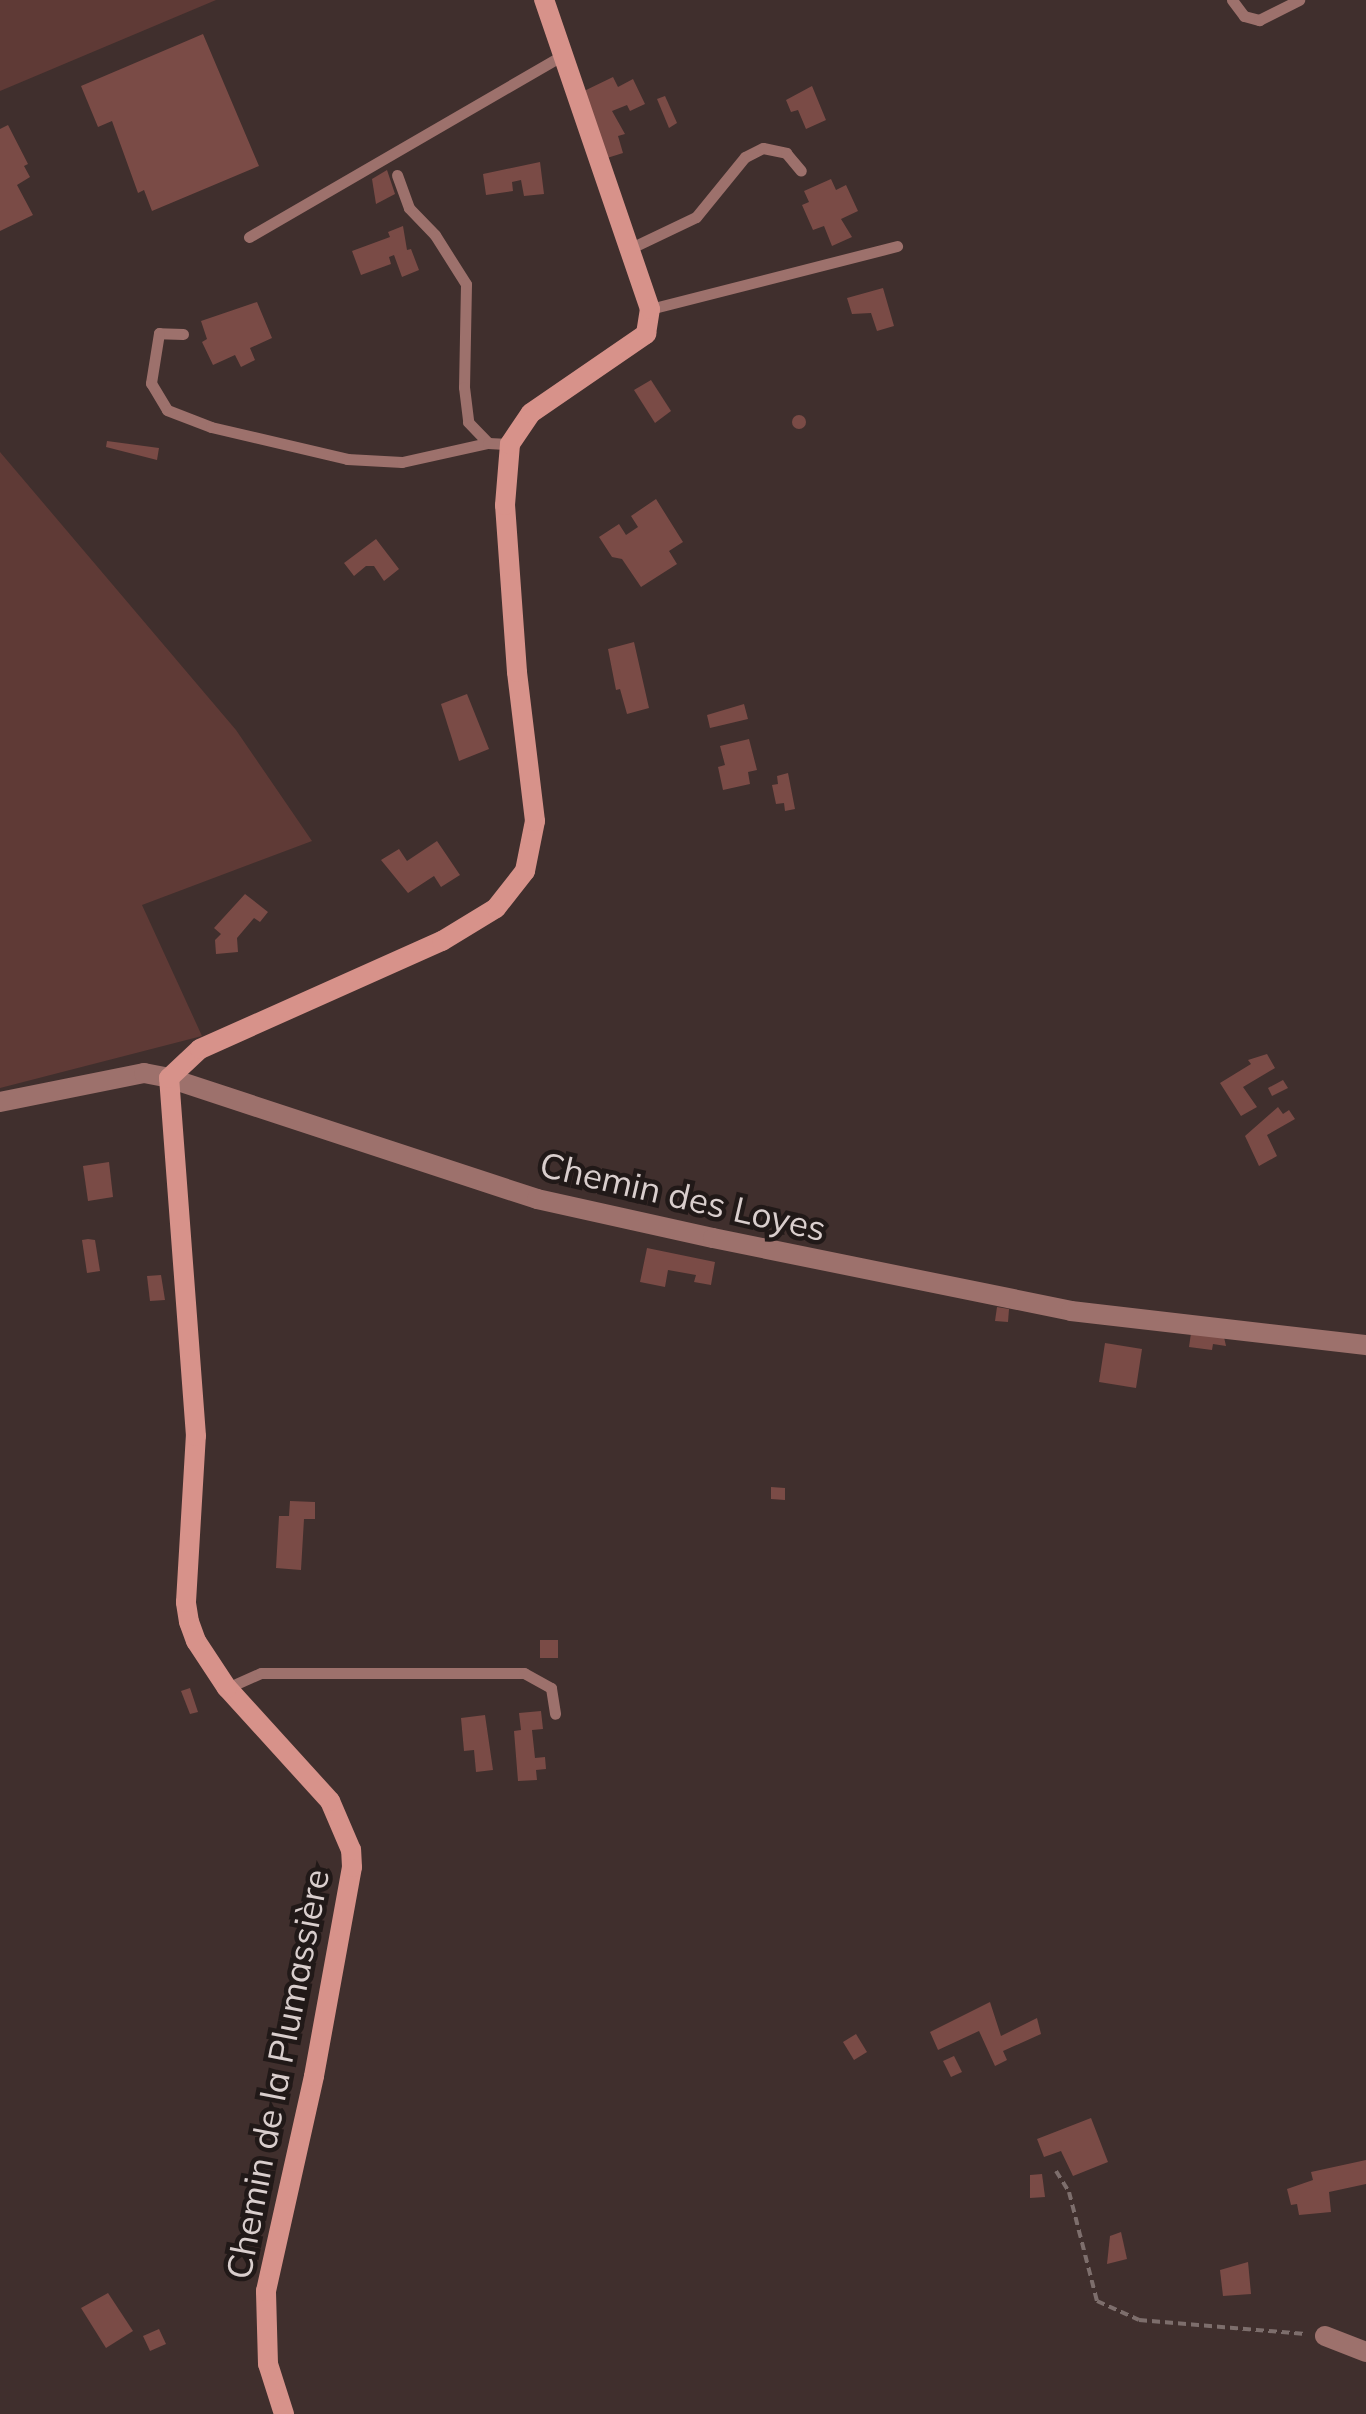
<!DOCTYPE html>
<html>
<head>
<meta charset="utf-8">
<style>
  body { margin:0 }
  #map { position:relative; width:1366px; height:2414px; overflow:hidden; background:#402f2d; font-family:Mulish,sans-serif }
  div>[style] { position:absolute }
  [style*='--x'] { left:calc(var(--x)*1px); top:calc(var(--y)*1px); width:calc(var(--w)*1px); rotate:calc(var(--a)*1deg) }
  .green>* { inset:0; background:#5f3a36 }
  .building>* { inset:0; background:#7a4b46 }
  .round { border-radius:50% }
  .path>* { height:4px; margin-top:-2px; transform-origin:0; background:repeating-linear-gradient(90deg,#7d6e6c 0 8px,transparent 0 13px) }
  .lane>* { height:11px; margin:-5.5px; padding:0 5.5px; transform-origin:5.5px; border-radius:5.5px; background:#9d716c }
  .street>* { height:20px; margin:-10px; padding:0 10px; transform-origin:10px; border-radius:10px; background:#9d716c }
  .secondary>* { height:20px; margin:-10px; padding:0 10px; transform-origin:10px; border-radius:10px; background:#d7928a }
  span { translate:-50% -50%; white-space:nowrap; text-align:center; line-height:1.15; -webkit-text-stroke:9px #211918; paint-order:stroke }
  .street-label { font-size:35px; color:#d9cecd }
</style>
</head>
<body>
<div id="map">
  <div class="green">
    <i style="clip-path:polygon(0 0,216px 0,0 91px)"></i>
    <i style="clip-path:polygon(0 452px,236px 730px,312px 841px,142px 905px,202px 1036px,0 1088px)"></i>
  </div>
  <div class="building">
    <i style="clip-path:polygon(203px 34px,259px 166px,152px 211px,144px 190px,138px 193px,112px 121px,98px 127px,81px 86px)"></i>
    <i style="clip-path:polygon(613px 77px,618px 87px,633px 79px,645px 104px,630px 111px,627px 105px,612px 111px,625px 134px,618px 136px,623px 153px,607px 158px,582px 92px)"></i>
    <i style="clip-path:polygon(812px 86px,826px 120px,806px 129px,798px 110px,791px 112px,786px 100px)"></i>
    <i style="clip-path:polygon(665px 96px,677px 123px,669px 128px,657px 99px)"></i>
    <i style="clip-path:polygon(8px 125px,28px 164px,24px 166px,30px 177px,17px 185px,33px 215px,0 231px,0 129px)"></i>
    <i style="clip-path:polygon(540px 162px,544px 194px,524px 196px,521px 180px,512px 182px,513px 191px,486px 195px,483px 174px)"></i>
    <i style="clip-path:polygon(387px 170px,395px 194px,376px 204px,372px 179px)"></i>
    <i style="clip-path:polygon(831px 179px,836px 190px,846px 185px,858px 211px,841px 219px,852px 237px,832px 246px,824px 226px,813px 230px,802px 205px,809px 202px,804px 191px)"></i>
    <i style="clip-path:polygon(403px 226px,407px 250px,411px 249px,419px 270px,402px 277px,394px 255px,389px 257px,391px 264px,361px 275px,352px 251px,390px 237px,388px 232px)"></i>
    <i style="clip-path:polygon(883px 288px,894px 326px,877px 331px,871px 313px,852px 314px,847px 298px)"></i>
    <i style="clip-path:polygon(257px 302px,272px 338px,250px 348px,255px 360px,241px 367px,235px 355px,213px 365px,202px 342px,207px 339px,201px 321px)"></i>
    <i style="clip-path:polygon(651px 380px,671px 411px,655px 423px,634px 390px)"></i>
    <i class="round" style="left:792px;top:415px;width:14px;height:14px"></i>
    <i style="clip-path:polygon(107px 441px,159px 448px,157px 460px,106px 447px)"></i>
    <i style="clip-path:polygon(656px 499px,683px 542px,669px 551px,677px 564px,641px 587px,622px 559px,612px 557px,599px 537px,619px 524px,626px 535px,638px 527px,631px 516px)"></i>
    <i style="clip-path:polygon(376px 539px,399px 569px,384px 581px,374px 566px,366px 566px,354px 576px,344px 563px)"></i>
    <i style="clip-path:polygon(634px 642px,649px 708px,627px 714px,620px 689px,616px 690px,608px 649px)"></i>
    <i style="clip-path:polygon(467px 694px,489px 749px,459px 761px,441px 704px)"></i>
    <i style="clip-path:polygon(744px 704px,748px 719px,710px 728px,707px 715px)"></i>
    <i style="clip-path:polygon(749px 739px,757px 770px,748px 772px,750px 784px,723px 790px,718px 767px,725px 765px,720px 746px)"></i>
    <i style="clip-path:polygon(788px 773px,795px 809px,785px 811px,784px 803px,776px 804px,772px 785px,778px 784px,777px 776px)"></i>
    <i style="clip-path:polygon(437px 841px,460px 875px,441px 887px,434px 876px,408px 893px,381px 860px,399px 849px,407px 861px)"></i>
    <i style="clip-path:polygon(245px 894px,268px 912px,260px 922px,254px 918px,237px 938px,238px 952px,216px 954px,215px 940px,221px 934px,214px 928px)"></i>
    <i style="clip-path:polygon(1267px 1054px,1275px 1068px,1243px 1087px,1257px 1107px,1241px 1116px,1220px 1083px,1251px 1064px,1248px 1060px)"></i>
    <i style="clip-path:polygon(1283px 1080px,1288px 1088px,1272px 1096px,1268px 1088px)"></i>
    <i style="clip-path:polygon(1278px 1107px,1283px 1114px,1289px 1110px,1295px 1119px,1267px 1135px,1277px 1156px,1259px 1166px,1245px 1136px)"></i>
    <i style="clip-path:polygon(109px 1162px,113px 1197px,88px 1201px,83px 1166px)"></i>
    <i style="clip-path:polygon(88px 1239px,95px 1240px,100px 1271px,87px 1273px,82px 1240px)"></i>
    <i style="clip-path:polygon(647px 1248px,715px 1262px,711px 1285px,694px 1282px,696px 1275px,668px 1270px,665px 1287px,640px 1282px)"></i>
    <i style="clip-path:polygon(161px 1275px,165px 1300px,150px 1301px,147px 1276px)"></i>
    <i style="clip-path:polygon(997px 1307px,1009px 1309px,1008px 1322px,995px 1321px)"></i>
    <i style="clip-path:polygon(1191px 1333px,1224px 1337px,1226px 1346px,1213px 1344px,1212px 1350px,1189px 1347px)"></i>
    <i style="clip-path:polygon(1105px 1343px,1142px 1349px,1136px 1388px,1099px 1382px)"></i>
    <i style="clip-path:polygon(771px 1487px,785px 1488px,785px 1500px,771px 1499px)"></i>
    <i style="clip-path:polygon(290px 1501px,315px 1502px,315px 1519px,304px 1519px,301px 1570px,276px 1568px,279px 1516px,289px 1516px)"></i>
    <i style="clip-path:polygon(540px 1640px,558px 1640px,558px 1658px,540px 1658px)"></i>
    <i style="clip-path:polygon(190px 1688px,198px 1712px,190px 1714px,181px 1691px)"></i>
    <i style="clip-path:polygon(541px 1711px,543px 1729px,532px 1730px,535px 1758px,545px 1757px,546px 1769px,536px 1770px,537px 1780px,518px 1781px,514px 1731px,521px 1730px,519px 1713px)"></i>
    <i style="clip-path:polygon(485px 1715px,493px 1770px,476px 1772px,474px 1750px,464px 1751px,461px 1718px)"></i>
    <i style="clip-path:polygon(990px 2002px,1001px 2036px,1037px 2018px,1041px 2034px,1003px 2051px,1007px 2060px,995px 2066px,979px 2031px,938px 2050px,930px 2032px)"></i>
    <i style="clip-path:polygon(856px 2034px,867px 2052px,854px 2060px,843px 2042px)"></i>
    <i style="clip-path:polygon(954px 2056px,962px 2072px,951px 2077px,943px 2061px)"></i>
    <i style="clip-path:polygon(1091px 2118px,1108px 2162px,1073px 2176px,1061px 2151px,1044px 2157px,1037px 2139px)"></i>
    <i style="clip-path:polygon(1366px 2160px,1366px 2184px,1329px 2192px,1331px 2212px,1299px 2215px,1297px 2204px,1291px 2205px,1287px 2189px,1313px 2180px,1311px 2172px)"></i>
    <i style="clip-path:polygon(1042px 2174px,1045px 2197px,1030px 2198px,1030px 2175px)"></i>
    <i style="clip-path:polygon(1121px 2232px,1127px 2259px,1107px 2264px,1110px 2236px)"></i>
    <i style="clip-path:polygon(1248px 2262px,1251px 2294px,1223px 2296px,1220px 2270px)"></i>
    <i style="clip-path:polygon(108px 2293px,133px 2331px,106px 2348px,81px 2308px)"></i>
    <i style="clip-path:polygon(159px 2329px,166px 2344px,150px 2351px,143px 2336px)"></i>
  </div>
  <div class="path">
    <i style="--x:1056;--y:2171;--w:25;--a:58"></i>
    <i style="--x:1069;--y:2192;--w:113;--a:75.6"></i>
    <i style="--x:1097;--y:2301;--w:46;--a:24.3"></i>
    <i style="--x:1139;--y:2320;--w:167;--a:4.8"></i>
  </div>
  <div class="lane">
    <i style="--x:1232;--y:0;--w:20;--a:53"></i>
    <i style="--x:1244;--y:16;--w:16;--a:15"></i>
    <i style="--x:1259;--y:20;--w:45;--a:-26.6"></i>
    <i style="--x:397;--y:175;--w:35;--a:70"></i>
    <i style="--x:409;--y:208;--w:37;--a:46"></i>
    <i style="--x:435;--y:235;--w:58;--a:57.7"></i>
    <i style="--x:466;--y:284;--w:103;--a:91.1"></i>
    <i style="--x:464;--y:387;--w:35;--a:83"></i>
    <i style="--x:468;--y:422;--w:29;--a:46"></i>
    <i style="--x:249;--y:237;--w:361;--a:-30.1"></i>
    <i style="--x:631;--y:248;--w:72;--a:-25.5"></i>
    <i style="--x:696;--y:217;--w:77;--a:-50.8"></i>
    <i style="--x:745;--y:157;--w:20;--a:-27"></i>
    <i style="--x:763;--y:148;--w:24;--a:12"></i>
    <i style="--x:786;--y:153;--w:23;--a:50"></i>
    <i style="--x:650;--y:309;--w:255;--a:-14.3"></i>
    <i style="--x:183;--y:334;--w:24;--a:-178"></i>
    <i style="--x:159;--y:333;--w:51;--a:99.1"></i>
    <i style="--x:151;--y:383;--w:31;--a:59"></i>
    <i style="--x:167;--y:410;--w:47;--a:21.1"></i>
    <i style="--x:211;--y:427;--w:140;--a:13.2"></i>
    <i style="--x:347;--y:459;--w:55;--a:3.1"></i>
    <i style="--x:402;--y:462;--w:88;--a:-12.5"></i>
    <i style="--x:488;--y:443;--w:22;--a:3"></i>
    <i style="--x:227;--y:1688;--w:37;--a:-24"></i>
    <i style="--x:261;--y:1673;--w:263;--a:0"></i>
    <i style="--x:524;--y:1673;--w:31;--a:29"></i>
    <i style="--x:551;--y:1688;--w:26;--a:81"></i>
  </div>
  <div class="street">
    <i style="--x:0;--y:1102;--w:147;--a:-11.4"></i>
    <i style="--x:144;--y:1073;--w:25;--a:11"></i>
    <i style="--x:169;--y:1078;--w:387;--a:18.2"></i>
    <i style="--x:537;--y:1199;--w:180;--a:12.5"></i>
    <i style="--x:713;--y:1238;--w:365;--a:11.5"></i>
    <i style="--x:1071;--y:1311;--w:297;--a:6.6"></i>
    <i style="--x:1325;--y:2336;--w:44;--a:21.3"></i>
  </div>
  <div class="secondary">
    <i style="--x:284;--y:2414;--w:52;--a:-107.7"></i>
    <i style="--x:268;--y:2364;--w:73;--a:-91.6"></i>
    <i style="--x:266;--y:2291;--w:220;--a:-77.4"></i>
    <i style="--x:314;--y:2076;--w:212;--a:-79.7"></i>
    <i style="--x:352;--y:1867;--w:17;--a:-93"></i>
    <i style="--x:351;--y:1850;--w:53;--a:-113.2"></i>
    <i style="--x:330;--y:1801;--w:153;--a:-132.3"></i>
    <i style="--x:227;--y:1688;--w:56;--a:-123.4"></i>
    <i style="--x:196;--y:1641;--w:20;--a:-110"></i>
    <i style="--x:189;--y:1622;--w:20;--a:-99"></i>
    <i style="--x:186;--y:1602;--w:166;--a:-86.6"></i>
    <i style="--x:196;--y:1436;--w:359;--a:-94.3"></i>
    <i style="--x:169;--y:1078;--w:42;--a:-43.1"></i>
    <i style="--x:200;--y:1049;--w:265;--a:-24.1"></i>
    <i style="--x:442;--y:941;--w:63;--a:-31.4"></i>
    <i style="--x:496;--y:908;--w:47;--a:-51.9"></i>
    <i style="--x:525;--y:871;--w:51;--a:-78.7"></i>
    <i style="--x:535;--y:821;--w:150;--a:-96.9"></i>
    <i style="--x:517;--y:672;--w:167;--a:-94.1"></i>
    <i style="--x:505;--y:505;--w:61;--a:-85.3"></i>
    <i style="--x:510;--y:444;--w:37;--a:-56"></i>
    <i style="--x:531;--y:413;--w:140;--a:-34.5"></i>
    <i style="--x:646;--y:334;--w:25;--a:-81"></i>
    <i style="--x:650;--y:309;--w:327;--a:-108.9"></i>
  </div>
  <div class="street-label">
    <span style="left:683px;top:1196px;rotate:13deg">Chemin des Loyes</span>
    <span style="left:277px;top:2074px;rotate:-79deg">Chemin de la Plumassière</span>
  </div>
</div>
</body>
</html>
